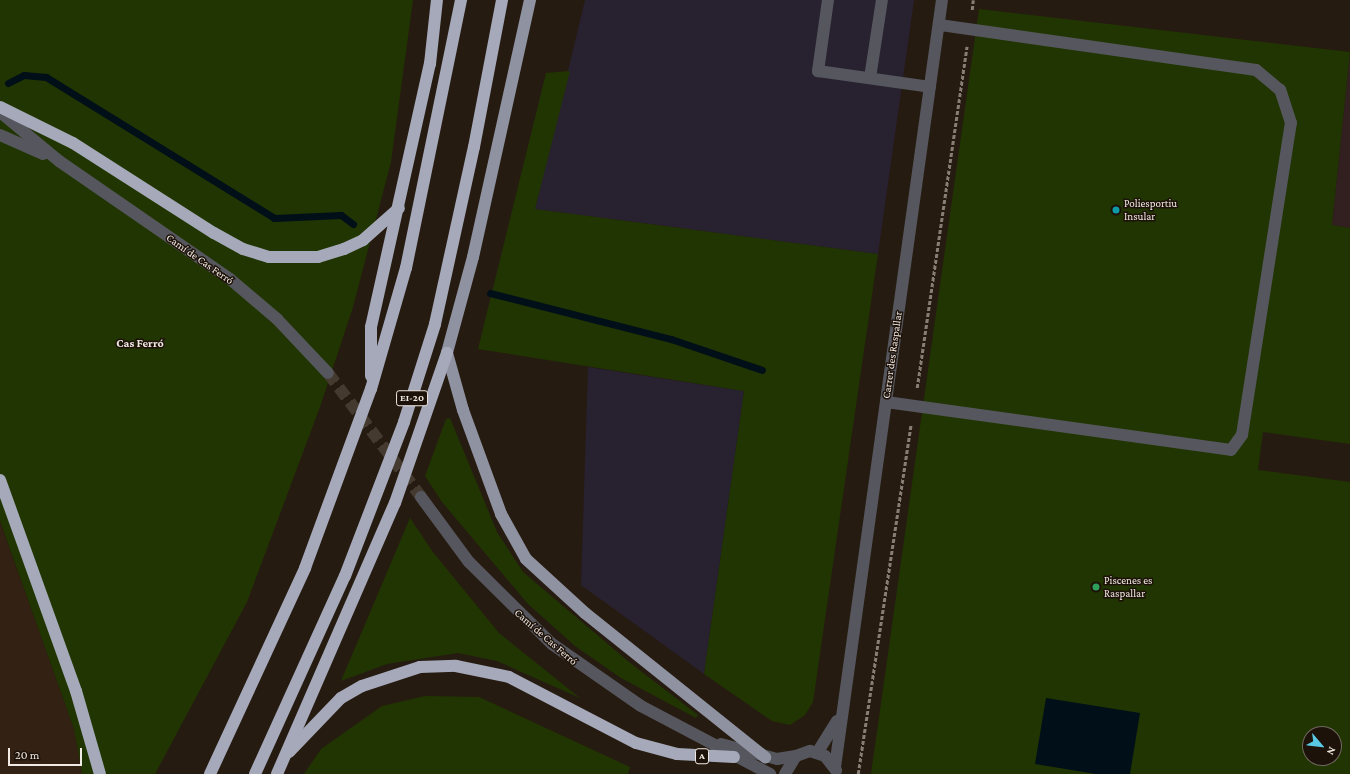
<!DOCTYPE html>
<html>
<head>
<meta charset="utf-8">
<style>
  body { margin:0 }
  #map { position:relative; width:1350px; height:774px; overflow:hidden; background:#261b11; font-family:"Crimson Pro",serif }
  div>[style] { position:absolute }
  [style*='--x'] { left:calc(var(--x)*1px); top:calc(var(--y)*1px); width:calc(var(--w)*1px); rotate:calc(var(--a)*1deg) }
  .commercial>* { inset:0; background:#282130 }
  .built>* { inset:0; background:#332214 }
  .education>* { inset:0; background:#321f1f }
  .green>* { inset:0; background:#213502 }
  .water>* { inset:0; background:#000f18 }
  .stream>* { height:7px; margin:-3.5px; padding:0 3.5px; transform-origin:3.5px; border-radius:3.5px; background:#000f18 }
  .minor-tunnel>* { height:12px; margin-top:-6px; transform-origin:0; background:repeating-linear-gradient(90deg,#443a30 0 12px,transparent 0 18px) }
  .path>* { height:2.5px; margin-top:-1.25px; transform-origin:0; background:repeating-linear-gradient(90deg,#887e76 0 4px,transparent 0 6px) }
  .minor>* { height:12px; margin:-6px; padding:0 6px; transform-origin:6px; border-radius:6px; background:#56575e }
  .major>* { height:12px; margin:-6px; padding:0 6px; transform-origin:6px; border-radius:6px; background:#8f92a0 }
  .highway>* { height:12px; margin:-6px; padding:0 6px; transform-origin:6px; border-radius:6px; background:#a5a9ba }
  .dots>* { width:11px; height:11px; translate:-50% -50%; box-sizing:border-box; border:2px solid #1c1209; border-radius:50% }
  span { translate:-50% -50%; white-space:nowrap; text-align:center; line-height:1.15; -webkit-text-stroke:3px #1c1209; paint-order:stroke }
  .shield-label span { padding:1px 3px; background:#1c1209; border:1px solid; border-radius:3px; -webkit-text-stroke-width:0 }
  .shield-label { font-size:10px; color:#f1e9e3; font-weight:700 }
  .poi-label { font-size:11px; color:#f1e9e3 }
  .left { translate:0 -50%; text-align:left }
  .street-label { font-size:11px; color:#f1e9e3 }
  .neighbourhood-label { font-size:12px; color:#f1e9e3; font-weight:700 }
  .north { position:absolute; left:1302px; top:726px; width:40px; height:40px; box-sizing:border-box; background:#1c1209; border:1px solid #716860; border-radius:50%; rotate:118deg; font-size:11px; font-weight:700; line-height:16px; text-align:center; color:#f1e9e3 }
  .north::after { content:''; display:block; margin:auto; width:14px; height:18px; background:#59c8e4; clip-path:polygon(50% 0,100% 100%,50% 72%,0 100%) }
  .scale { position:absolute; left:8px; top:748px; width:74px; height:18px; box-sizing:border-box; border:2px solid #f1e9e3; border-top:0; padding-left:5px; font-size:12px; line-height:14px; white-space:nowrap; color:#f1e9e3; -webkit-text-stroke:3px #1c1209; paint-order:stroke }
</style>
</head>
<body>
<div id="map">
  <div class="commercial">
    <i style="clip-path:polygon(585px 0,914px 0,878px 254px,535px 209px)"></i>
    <i style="clip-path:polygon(588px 367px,744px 391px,704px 674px,581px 585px)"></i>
  </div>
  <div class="built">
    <i style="clip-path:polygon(0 522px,74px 729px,82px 774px,0 774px)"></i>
  </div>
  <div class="education">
    <i style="clip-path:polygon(1350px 52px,1350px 228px,1332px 225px)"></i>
  </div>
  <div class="green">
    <i style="clip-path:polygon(0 0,413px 0,391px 162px,353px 307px,320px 407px,247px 602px,155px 774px,82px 774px,74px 729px,0 521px)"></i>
    <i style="clip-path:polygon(evenodd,979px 9px,1350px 52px,1332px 225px,1350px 228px,1350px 444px,1263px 432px,1258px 470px,1350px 482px,1350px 774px,871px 774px,979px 9px,1310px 734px,1334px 734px,1334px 758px,1310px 758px,1310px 734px)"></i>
    <i style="clip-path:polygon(570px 71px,535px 209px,878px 254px,813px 702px,805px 715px,790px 725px,772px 721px,704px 674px,744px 391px,478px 349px,546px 73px)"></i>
    <i style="clip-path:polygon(450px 418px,497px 532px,523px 572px,629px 662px,698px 715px,696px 718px,621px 678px,575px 646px,528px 604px,442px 502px,425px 476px,446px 419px)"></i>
    <i style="clip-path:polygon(410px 518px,433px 552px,499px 633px,580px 698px,497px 661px,458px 653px,387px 664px,341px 681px)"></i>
    <i style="clip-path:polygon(425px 696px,479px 697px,630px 767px,628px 774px,304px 774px,321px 749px,382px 706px)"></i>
  </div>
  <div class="water">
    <i style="clip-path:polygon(1046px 698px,1140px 713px,1130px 774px,1096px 774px,1035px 764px)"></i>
  </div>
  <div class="stream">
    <i style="--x:8;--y:83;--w:18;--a:-27"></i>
    <i style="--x:24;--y:75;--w:22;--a:5"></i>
    <i style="--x:46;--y:77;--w:268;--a:31.7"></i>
    <i style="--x:274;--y:218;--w:67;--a:-2.6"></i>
    <i style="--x:341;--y:215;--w:15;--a:37"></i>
    <i style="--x:490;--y:293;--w:187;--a:14.3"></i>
    <i style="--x:671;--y:339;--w:96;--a:18.8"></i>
  </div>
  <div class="minor-tunnel">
    <i style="--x:328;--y:373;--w:155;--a:53.1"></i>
  </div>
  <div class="path">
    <i style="--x:972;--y:10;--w:10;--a:-84"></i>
    <i style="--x:917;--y:388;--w:345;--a:-81.7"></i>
    <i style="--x:858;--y:774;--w:353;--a:-81.4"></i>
  </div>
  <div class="minor">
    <i style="--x:828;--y:0;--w:72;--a:98"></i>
    <i style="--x:818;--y:71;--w:113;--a:8.1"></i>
    <i style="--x:870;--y:78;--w:79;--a:-81.3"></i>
    <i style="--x:0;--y:112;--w:77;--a:39.7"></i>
    <i style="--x:59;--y:161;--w:208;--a:34.6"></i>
    <i style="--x:230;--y:279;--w:62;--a:40.4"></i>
    <i style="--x:277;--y:319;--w:74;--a:46.6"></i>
    <i style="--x:0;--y:135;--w:47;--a:23.8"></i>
    <i style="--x:886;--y:402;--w:348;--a:7.9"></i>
    <i style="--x:1231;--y:450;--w:19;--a:-54"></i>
    <i style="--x:1242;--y:435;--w:316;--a:-81.1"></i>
    <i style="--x:1291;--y:123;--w:35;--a:-108"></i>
    <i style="--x:1280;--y:90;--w:31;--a:-140"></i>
    <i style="--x:1256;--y:70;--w:320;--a:-171.9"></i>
    <i style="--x:421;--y:497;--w:81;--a:53.6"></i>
    <i style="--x:469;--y:562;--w:117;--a:44.7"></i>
    <i style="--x:552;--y:644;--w:108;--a:34.9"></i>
    <i style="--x:641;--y:706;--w:146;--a:27.8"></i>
    <i style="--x:721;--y:744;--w:58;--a:15"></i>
    <i style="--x:777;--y:759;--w:19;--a:-9"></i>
    <i style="--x:817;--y:753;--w:38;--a:-58"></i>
    <i style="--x:835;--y:767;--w:774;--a:-82.06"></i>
    <i style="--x:785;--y:774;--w:21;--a:-59"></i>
    <i style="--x:796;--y:756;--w:15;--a:-20"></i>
    <i style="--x:810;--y:751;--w:16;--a:18"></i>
    <i style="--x:825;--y:756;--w:18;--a:52"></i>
  </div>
  <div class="major">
    <i style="--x:530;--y:0;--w:263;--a:102.5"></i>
    <i style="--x:473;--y:257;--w:99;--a:105.2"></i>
    <i style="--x:447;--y:353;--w:59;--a:74.3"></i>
    <i style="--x:463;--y:410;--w:111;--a:69.9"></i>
    <i style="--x:501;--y:514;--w:51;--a:60.9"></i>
    <i style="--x:526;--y:559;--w:80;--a:42.5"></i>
    <i style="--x:585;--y:613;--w:231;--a:38.7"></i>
  </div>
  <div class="highway">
    <i style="--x:0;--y:107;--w:81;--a:26.3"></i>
    <i style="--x:73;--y:143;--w:167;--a:32.6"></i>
    <i style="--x:214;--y:233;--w:33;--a:29"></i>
    <i style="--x:243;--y:249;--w:27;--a:17"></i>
    <i style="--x:269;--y:257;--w:49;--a:0"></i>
    <i style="--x:318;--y:257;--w:27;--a:-17"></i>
    <i style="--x:344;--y:249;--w:21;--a:-25"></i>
    <i style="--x:363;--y:240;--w:48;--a:-41.6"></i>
    <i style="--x:371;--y:376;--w:49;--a:-90"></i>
    <i style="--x:371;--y:327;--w:270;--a:-77.4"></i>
    <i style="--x:430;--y:64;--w:64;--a:-83.8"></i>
    <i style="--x:0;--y:480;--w:224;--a:70.2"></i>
    <i style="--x:76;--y:691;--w:86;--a:73.9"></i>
    <i style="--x:289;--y:752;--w:75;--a:-46.1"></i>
    <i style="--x:341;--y:698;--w:24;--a:-30"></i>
    <i style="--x:362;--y:686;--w:61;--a:-18.1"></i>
    <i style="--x:420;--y:667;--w:36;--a:-2"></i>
    <i style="--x:456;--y:666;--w:54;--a:11.7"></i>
    <i style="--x:509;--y:677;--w:143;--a:27.5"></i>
    <i style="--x:636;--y:743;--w:42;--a:15"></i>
    <i style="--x:677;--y:754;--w:57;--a:3"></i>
    <i style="--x:210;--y:774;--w:227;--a:-65.2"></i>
    <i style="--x:305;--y:568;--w:191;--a:-69.8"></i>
    <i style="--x:371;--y:389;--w:126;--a:-73.9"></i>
    <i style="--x:406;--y:268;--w:274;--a:-78.4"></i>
    <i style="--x:255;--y:774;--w:217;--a:-65.6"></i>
    <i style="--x:345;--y:576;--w:165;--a:-69"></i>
    <i style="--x:404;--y:422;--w:103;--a:-72.4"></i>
    <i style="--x:435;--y:324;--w:181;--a:-77.6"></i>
    <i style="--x:474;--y:147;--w:150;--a:-79.2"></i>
    <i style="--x:277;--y:774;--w:296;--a:-66.5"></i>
    <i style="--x:395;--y:503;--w:159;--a:-70.9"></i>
  </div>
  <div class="dots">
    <i style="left:1116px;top:210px;background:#0f9aa8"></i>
    <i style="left:1096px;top:587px;background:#2e9e5b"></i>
  </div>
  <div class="shield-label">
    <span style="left:412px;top:398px">EI-20</span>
    <span style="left:702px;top:756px">A</span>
  </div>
  <div class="poi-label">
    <span class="left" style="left:1124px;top:210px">Poliesportiu<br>Insular</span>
    <span class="left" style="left:1104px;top:587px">Piscenes es<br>Raspallar</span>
  </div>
  <div class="street-label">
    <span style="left:200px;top:259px;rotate:35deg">Camí de Cas Ferró</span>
    <span style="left:892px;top:355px;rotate:-82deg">Carrer des Raspallar</span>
    <span style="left:546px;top:637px;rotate:41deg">Camí de Cas Ferró</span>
  </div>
  <div class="neighbourhood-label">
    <span style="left:140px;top:344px">Cas Ferró</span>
  </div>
  <div class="north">N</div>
  <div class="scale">20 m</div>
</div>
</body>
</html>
